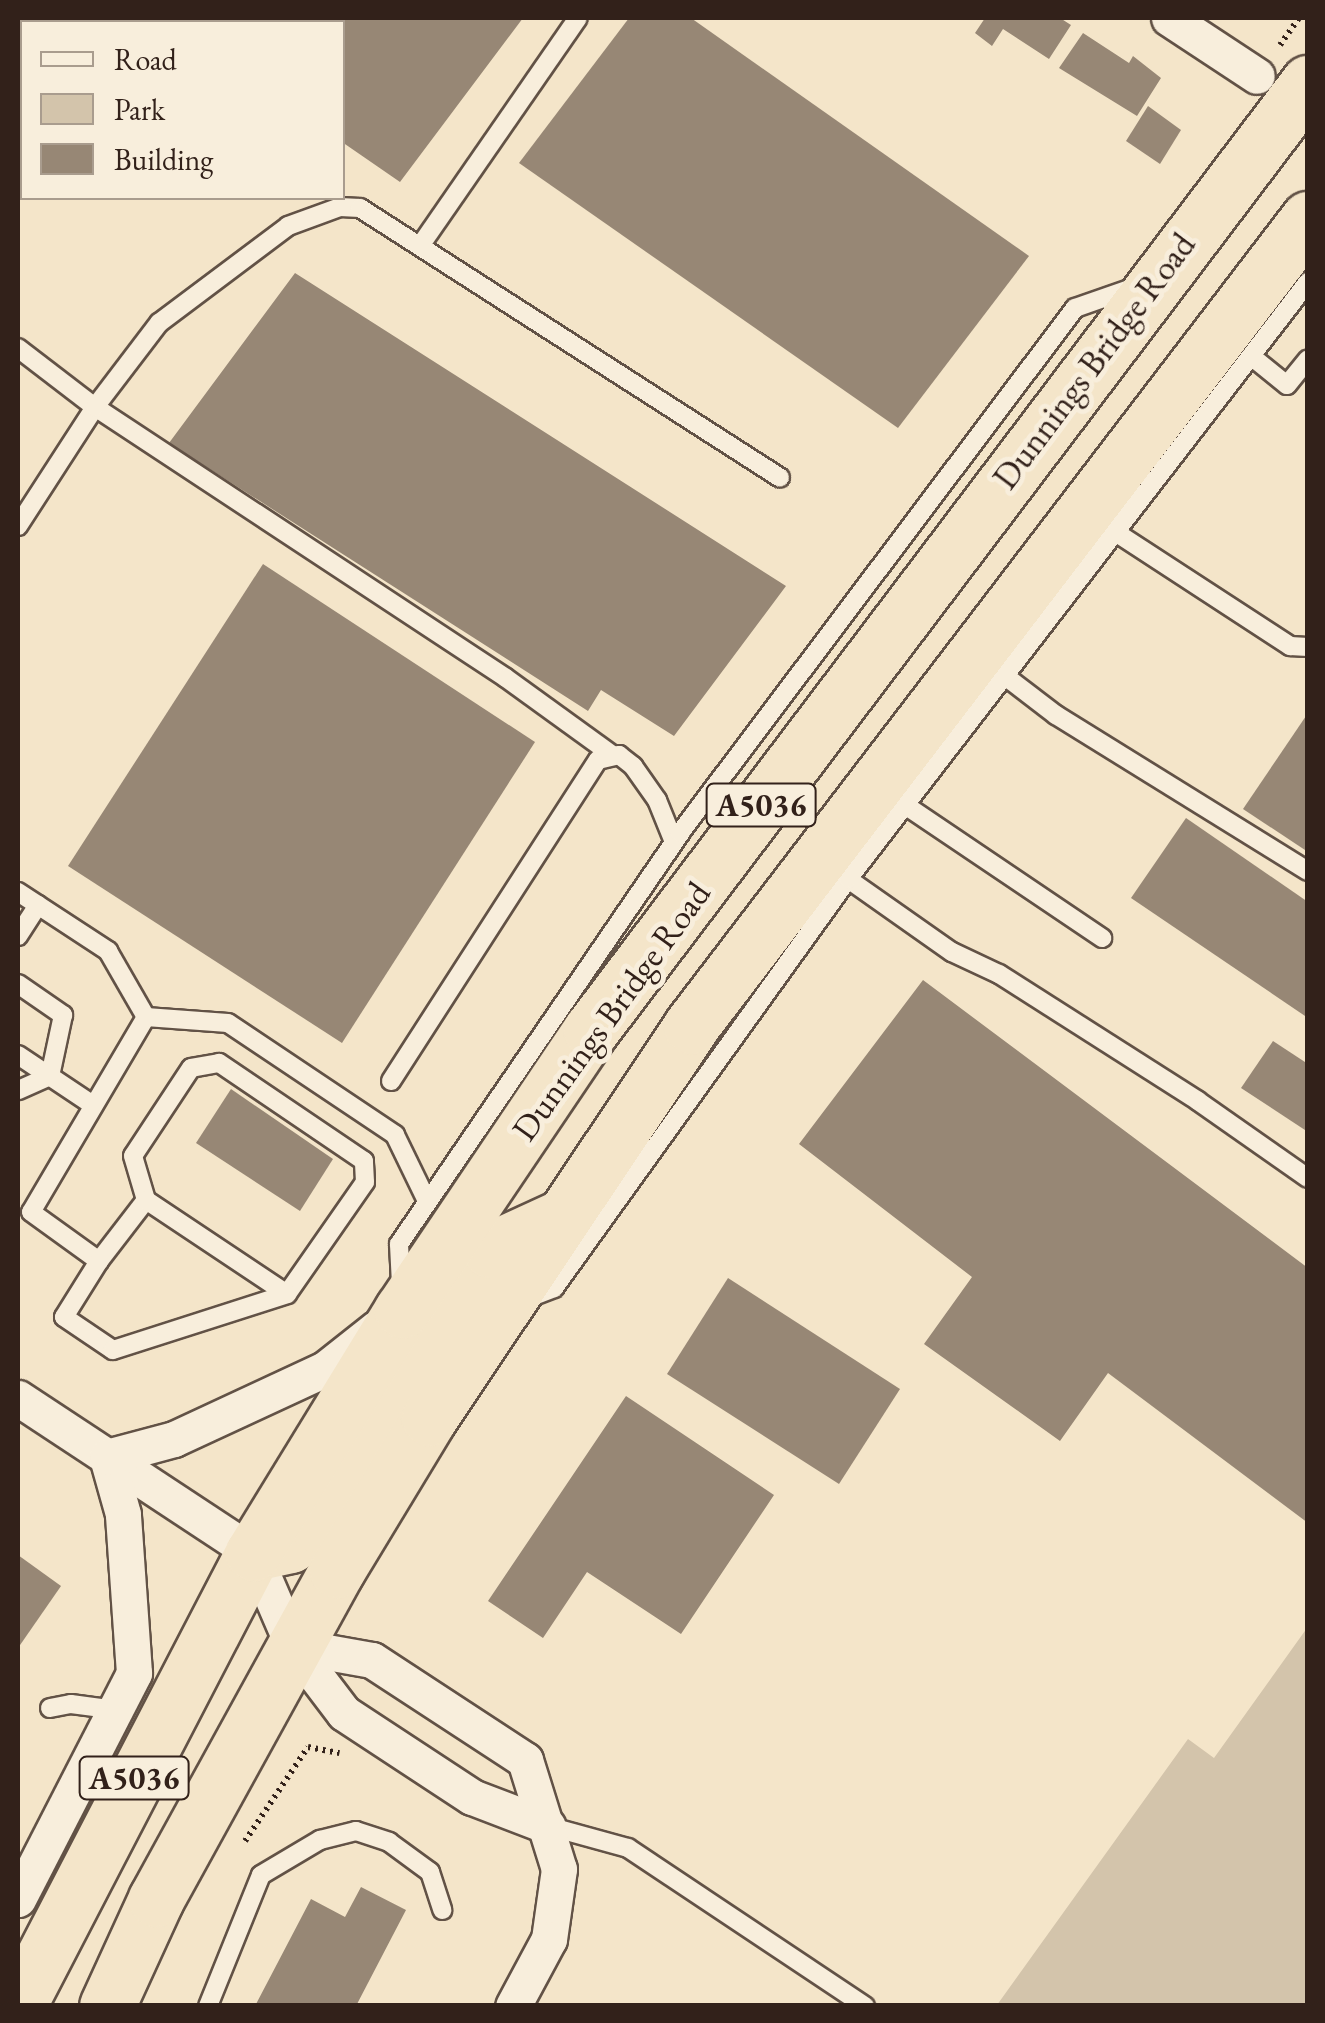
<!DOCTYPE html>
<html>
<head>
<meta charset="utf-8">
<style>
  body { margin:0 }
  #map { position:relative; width:1325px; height:2023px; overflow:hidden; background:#f4e5c9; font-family:"EB Garamond",serif }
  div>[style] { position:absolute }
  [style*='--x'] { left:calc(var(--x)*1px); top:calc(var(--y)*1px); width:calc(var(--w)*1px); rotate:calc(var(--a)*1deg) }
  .green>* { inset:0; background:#d3c4ab }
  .building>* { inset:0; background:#978775 }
  .path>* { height:6px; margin-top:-3px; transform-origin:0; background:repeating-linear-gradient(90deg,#32211a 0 2.5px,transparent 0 7.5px) }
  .roads { filter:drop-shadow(2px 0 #625246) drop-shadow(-2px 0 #625246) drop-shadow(0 2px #625246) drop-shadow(0 -2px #625246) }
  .lane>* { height:18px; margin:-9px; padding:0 9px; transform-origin:9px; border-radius:9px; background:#f8eedc }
  .street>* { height:35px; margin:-17.5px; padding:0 17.5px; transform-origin:17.5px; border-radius:17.5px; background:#f8eedc }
  .highway>* { height:55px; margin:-27.5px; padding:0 27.5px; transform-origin:27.5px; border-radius:27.5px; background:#f4e5c9 }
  span { translate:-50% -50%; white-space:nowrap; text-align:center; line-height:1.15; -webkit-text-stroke:10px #f8eedc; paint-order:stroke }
  .shield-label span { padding:2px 8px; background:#f8eedc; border:2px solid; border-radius:8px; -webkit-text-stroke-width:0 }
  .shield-label { font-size:32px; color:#32211a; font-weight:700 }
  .street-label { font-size:35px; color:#32211a }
  .frame { position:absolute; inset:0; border:20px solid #32211a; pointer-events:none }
  .legend { position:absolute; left:20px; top:20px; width:325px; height:180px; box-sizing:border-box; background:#f8eedc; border:2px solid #a99c8e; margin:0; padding:12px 18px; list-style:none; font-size:30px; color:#32211a }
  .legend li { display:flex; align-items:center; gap:20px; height:50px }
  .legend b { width:50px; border:2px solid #a99c8e }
</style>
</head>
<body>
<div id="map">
  <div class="green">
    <i style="clip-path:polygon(1307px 1628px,1307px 2005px,997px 2005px,1188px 1739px,1214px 1758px)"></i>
  </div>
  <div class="building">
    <i style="clip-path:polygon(164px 18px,523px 18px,400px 182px,342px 142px,342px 22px,171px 22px)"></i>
    <i style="clip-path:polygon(629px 18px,691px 18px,1029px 256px,898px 428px,519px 163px)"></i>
    <i style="clip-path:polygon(985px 18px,1060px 18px,1071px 25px,1049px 59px,1003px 29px,992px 46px,975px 33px)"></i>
    <i style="clip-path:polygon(1083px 33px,1129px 63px,1133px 56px,1161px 78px,1137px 116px,1059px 68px)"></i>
    <i style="clip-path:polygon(1148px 106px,1181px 130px,1160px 164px,1126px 141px)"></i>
    <i style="clip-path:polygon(295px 273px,786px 586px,674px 736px,601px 690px,588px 711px,169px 443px)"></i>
    <i style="clip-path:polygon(263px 564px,535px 742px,342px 1043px,68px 866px)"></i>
    <i style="clip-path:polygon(1308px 713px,1308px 852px,1243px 809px)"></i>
    <i style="clip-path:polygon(1186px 818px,1308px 902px,1308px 1018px,1131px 898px)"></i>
    <i style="clip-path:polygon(923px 980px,1308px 1268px,1308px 1523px,1108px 1373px,1060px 1441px,924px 1344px,972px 1277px,799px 1144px)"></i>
    <i style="clip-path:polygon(1273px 1041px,1308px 1064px,1308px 1132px,1241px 1088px)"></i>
    <i style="clip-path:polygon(231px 1089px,333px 1159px,300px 1211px,196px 1143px)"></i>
    <i style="clip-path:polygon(728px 1278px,900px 1389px,839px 1484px,667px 1374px)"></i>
    <i style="clip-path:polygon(626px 1396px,774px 1495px,681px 1634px,587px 1572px,543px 1638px,488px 1601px)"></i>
    <i style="clip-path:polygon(18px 1555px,61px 1586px,18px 1648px)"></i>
    <i style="clip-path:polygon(361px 1887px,406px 1910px,356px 2006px,255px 2006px,311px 1899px,345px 1917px)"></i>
  </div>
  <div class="path">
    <i style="--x:1280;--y:45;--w:33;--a:-55"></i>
    <i style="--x:245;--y:1841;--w:113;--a:-56.2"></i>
    <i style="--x:308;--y:1747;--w:32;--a:11"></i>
  </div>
  <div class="roads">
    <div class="lane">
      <i style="--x:420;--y:246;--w:277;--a:-55.3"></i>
      <i style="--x:18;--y:348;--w:97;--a:37.5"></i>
      <i style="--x:95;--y:407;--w:492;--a:33.4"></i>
      <i style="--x:506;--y:678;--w:130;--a:35.9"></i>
      <i style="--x:1251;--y:356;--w:46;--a:38.9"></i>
      <i style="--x:1287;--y:385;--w:33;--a:-51"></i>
      <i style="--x:18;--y:526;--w:142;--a:-57.1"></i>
      <i style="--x:95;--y:407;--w:106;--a:-52.7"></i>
      <i style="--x:159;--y:323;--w:161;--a:-36.9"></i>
      <i style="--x:288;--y:226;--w:55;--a:-20.1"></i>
      <i style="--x:340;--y:207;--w:20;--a:3"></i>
      <i style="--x:360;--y:208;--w:499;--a:32.7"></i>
      <i style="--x:1106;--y:526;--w:220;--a:33.1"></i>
      <i style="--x:1290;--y:646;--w:18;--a:3"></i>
      <i style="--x:996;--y:669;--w:76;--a:37.5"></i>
      <i style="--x:1056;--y:715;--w:296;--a:31.8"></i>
      <i style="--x:905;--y:805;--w:238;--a:34"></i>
      <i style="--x:848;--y:879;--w:127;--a:35.1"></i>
      <i style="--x:952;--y:952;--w:52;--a:25.1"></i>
      <i style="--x:999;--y:974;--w:236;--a:32.5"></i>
      <i style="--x:1198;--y:1101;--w:134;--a:35"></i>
      <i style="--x:18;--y:892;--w:108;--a:33.2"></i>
      <i style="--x:108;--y:951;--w:76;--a:60.1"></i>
      <i style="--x:146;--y:1017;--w:226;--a:120.5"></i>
      <i style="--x:31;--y:1212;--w:84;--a:35.8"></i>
      <i style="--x:99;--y:1261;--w:77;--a:-52.4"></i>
      <i style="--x:18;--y:936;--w:37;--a:-57"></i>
      <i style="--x:18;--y:984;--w:55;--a:34.6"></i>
      <i style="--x:63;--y:1015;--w:62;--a:102"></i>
      <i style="--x:50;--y:1076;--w:35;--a:156"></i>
      <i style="--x:146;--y:1017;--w:82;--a:4.2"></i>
      <i style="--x:228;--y:1023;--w:201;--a:33.8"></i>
      <i style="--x:395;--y:1135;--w:73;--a:64.1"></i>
      <i style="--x:18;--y:1055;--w:90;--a:33.7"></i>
      <i style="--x:391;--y:1081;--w:382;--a:-57.2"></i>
      <i style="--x:598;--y:760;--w:22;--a:-13"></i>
      <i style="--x:619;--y:755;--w:18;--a:38"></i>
      <i style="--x:633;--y:766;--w:42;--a:54.8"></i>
      <i style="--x:657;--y:800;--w:45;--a:68"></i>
      <i style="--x:99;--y:1261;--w:66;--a:122"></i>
      <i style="--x:64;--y:1317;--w:59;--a:34"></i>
      <i style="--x:113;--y:1350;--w:183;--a:-17.8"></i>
      <i style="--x:287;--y:1294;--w:136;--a:-55.1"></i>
      <i style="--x:365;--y:1182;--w:21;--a:-93"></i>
      <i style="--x:364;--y:1161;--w:175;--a:-145.9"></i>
      <i style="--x:219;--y:1063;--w:28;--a:170"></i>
      <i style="--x:191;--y:1068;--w:105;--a:123.4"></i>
      <i style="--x:133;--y:1156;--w:46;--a:73.5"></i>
      <i style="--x:146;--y:1200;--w:169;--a:33.7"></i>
      <i style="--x:401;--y:1284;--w:40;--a:-92.9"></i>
      <i style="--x:399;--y:1244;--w:498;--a:-55.6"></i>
      <i style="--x:680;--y:833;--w:657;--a:-53.04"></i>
      <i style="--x:1075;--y:308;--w:64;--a:-19.3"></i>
      <i style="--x:528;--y:1298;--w:28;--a:-21"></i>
      <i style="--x:554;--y:1288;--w:504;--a:-54.29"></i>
      <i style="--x:848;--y:879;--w:754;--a:-52.39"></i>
      <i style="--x:50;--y:1708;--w:21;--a:-11"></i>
      <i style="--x:71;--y:1704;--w:45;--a:7.6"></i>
      <i style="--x:548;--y:1826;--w:83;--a:15.4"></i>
      <i style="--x:628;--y:1848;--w:285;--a:33.7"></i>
      <i style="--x:208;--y:2006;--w:141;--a:-68"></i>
      <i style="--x:261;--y:1875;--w:69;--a:-30.7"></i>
      <i style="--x:320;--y:1840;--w:37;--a:-14"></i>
      <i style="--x:356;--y:1831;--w:35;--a:18"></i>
      <i style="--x:389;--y:1842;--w:51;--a:36.2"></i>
      <i style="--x:430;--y:1872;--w:40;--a:72"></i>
    </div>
    <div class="street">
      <i style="--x:1169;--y:18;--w:105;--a:33.4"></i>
      <i style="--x:18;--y:1398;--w:282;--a:33.4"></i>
      <i style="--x:253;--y:1553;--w:101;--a:66.7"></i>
      <i style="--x:293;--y:1646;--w:84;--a:52.7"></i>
      <i style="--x:344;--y:1713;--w:153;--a:33.3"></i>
      <i style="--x:472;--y:1797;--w:81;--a:20.9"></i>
      <i style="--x:293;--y:1646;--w:80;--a:10"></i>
      <i style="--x:372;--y:1660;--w:183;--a:33.2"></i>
      <i style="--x:525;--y:1760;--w:114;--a:72.7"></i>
      <i style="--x:559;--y:1869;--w:71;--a:98.1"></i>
      <i style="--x:549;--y:1939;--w:76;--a:118.2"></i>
      <i style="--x:18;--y:1899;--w:254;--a:-62.8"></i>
      <i style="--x:134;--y:1673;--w:159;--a:-94"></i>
      <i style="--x:123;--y:1514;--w:59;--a:-105.7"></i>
      <i style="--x:107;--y:1457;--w:69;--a:-15"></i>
      <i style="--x:174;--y:1439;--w:166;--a:-24.9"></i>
      <i style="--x:325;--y:1369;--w:66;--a:-38.3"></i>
    </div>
    <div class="highway">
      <i style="--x:253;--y:1553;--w:38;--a:-12"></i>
      <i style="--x:290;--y:1545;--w:33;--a:-39"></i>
      <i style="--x:316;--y:1524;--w:325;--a:-57.6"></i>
      <i style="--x:490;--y:1250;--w:81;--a:-24.7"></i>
      <i style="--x:18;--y:2006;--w:510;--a:-62.58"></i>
      <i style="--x:253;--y:1553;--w:285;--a:-58.5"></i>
      <i style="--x:402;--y:1310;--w:338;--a:-56"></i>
      <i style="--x:591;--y:1030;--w:1188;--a:-52.87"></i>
      <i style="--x:107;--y:2006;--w:118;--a:-65.4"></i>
      <i style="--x:156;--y:1899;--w:376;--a:-61.2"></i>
      <i style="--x:337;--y:1570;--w:178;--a:-58.8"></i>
      <i style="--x:429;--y:1418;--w:471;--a:-56.2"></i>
      <i style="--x:691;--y:1026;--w:1016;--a:-52.6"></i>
    </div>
  </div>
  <div class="shield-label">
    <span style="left:761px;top:805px">A5036</span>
    <span style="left:134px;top:1778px">A5036</span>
  </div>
  <div class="street-label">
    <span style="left:1094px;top:361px;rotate:-53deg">Dunnings Bridge Road</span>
    <span style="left:611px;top:1011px;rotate:-54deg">Dunnings Bridge Road</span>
  </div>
  <div class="frame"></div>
  <ul class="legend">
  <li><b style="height:12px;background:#f8eedc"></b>Road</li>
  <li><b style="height:28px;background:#d3c4ab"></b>Park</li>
  <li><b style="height:28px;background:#978775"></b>Building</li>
  </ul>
</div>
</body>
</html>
